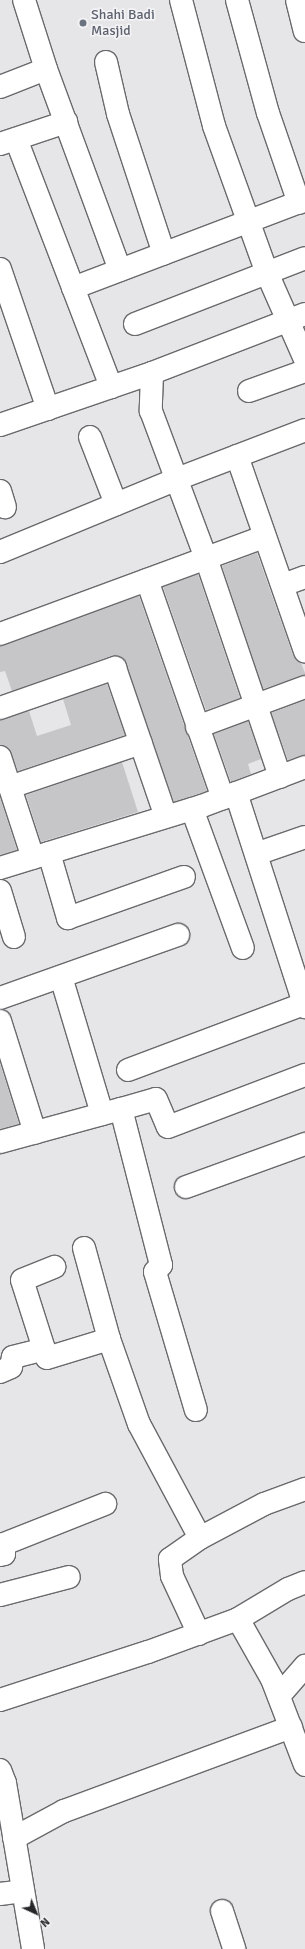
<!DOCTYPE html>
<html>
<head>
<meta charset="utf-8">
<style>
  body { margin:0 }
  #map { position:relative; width:305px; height:1949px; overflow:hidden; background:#e6e5e8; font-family:Signika,sans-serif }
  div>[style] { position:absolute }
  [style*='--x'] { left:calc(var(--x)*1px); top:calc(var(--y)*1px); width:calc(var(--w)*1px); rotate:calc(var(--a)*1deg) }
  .building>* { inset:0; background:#c6c5c8 }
  .roads { filter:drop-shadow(1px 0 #6a696c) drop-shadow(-1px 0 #6a696c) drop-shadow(0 1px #6a696c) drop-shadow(0 -1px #6a696c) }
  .minor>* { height:22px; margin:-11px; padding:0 11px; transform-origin:11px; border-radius:11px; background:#fff }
  .dots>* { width:11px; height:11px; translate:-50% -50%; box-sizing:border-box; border:2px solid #f3f2f5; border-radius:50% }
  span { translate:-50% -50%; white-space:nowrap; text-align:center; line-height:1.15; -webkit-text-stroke:3.5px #f3f2f5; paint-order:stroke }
  .worship-label { font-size:14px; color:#5b616d }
  .left { translate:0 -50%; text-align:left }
  .north { position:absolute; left:16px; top:1893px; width:40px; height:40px; -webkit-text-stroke:3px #f3f2f5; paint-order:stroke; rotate:136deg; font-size:11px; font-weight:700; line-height:16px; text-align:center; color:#272628 }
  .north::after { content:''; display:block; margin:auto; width:14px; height:18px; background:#272628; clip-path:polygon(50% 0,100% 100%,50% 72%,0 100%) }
</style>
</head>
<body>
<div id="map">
  <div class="building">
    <i style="clip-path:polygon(257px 553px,293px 655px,301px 663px,305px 673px,305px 675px,263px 689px,222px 566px)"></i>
    <i style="clip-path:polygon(198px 574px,240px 698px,206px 710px,163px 587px)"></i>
    <i style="clip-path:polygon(139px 596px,207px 791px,174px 802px,123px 658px,111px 656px,12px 691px,5px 671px,0 672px,0 646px)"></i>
    <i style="clip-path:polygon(107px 684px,125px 735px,18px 771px,9px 748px,0 745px,0 720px,29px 711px,37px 736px,71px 725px,63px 699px)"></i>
    <i style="clip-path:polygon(305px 700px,305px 755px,288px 760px,271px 713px)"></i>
    <i style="clip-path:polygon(248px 721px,261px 759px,248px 764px,251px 774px,231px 782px,214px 734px)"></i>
    <i style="clip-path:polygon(122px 762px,138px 812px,41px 842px,26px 795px)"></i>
    <i style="clip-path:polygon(0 797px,17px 850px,0 855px)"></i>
    <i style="clip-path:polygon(0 1063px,19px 1124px,0 1129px)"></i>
  </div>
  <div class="roads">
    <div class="minor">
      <i style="--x:24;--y:0;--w:72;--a:72.3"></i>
      <i style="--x:46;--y:69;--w:214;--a:69.8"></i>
      <i style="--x:181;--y:0;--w:130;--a:75.3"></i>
      <i style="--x:214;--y:126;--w:156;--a:70.2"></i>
      <i style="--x:267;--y:273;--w:94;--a:66.2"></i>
      <i style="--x:237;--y:0;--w:117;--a:74.7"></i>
      <i style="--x:268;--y:113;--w:95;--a:71"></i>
      <i style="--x:297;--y:0;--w:32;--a:76"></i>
      <i style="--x:106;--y:62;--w:53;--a:77"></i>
      <i style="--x:118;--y:114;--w:147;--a:71.8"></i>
      <i style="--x:0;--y:87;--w:49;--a:-21.4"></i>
      <i style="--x:16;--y:139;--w:266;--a:69"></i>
      <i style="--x:0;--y:144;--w:70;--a:-18.4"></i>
      <i style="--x:0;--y:269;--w:148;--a:71.1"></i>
      <i style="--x:73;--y:288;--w:248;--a:-20.8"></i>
      <i style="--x:135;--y:324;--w:182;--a:-21.2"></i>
      <i style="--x:152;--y:373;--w:38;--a:92"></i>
      <i style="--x:151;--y:411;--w:157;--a:69.5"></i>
      <i style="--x:206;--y:558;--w:231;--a:71.3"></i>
      <i style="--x:249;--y:391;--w:59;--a:-19.7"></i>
      <i style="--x:0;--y:425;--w:161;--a:-18.9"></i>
      <i style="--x:152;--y:373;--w:164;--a:-21.1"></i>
      <i style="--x:90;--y:437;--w:72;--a:68.8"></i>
      <i style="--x:237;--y:456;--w:207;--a:70.8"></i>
      <i style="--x:0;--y:491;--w:17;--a:73"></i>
      <i style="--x:0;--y:552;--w:191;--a:-22.4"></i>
      <i style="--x:177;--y:479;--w:137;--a:-20.9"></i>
      <i style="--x:147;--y:580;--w:231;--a:70.8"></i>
      <i style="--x:283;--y:585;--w:23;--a:-20"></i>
      <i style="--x:0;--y:634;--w:281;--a:-20.2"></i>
      <i style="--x:0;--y:708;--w:122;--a:-19.2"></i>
      <i style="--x:115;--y:668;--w:157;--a:71.1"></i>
      <i style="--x:197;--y:727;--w:115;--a:-20.3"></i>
      <i style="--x:0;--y:757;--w:106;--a:71.9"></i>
      <i style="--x:10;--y:787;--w:138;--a:-18.6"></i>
      <i style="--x:236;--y:793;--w:225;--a:72.1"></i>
      <i style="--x:192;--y:809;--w:148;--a:69.9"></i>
      <i style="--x:49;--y:853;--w:68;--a:73.7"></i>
      <i style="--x:68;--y:918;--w:123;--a:-19.5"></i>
      <i style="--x:256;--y:854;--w:52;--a:-19.1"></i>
      <i style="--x:0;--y:868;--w:211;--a:-17.1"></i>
      <i style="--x:202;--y:806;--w:110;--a:-20.7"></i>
      <i style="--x:0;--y:891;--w:48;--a:73.1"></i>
      <i style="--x:61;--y:977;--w:143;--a:73.3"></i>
      <i style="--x:0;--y:998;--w:189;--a:-19.5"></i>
      <i style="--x:0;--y:1021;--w:117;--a:72.6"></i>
      <i style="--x:128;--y:1070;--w:188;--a:-20.6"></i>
      <i style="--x:121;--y:1109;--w:36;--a:-16"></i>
      <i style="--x:156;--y:1099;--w:30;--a:67"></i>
      <i style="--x:168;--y:1127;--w:147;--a:-20.8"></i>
      <i style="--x:0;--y:1142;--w:125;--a:-15.3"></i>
      <i style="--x:121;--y:1109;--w:161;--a:75.6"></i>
      <i style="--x:161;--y:1265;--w:9;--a:131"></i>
      <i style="--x:155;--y:1272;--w:144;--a:73.5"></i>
      <i style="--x:186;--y:1187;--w:127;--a:-19.9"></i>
      <i style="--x:84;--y:1248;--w:94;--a:74.6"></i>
      <i style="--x:109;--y:1339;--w:90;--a:70.6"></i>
      <i style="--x:139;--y:1424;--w:129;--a:61.8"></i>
      <i style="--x:44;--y:1349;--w:9;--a:72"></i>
      <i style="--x:47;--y:1358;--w:65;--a:-17"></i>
      <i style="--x:0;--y:1372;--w:12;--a:-24"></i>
      <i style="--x:11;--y:1367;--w:10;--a:-79"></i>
      <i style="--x:13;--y:1357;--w:32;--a:-14"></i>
      <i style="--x:44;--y:1349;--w:72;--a:-107.7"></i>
      <i style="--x:22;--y:1280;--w:35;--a:-22"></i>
      <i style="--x:0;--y:1555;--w:4;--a:-14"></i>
      <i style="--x:4;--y:1554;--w:10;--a:-90"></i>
      <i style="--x:4;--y:1544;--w:109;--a:-21.6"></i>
      <i style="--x:0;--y:1595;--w:71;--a:-14.6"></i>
      <i style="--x:238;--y:1619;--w:69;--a:60.5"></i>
      <i style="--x:272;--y:1679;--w:92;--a:69"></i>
      <i style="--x:199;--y:1634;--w:64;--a:-115"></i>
      <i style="--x:172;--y:1576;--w:17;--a:-97"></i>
      <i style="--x:170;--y:1559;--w:37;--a:-35"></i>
      <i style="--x:200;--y:1538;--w:72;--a:-28"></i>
      <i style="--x:264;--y:1504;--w:44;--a:-20.1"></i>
      <i style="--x:279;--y:1696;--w:40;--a:-49"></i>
      <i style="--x:0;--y:1700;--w:156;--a:-18"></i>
      <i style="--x:148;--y:1652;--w:96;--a:-20.1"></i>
      <i style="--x:238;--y:1619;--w:58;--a:-31"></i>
      <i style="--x:288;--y:1589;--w:18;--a:-22"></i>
      <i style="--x:0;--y:1770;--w:14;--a:69"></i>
      <i style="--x:5;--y:1783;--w:168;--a:80.4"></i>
      <i style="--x:14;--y:1838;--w:57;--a:-28.4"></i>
      <i style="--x:64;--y:1811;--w:242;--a:-20.3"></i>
      <i style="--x:0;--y:1894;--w:23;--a:-7"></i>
      <i style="--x:222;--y:1911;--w:40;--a:72"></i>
    </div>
  </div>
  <div class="dots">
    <i style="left:83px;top:23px;background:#6b7280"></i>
  </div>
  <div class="worship-label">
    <span class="left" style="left:91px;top:23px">Shahi Badi<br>Masjid</span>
  </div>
  <div class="north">N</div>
</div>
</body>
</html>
